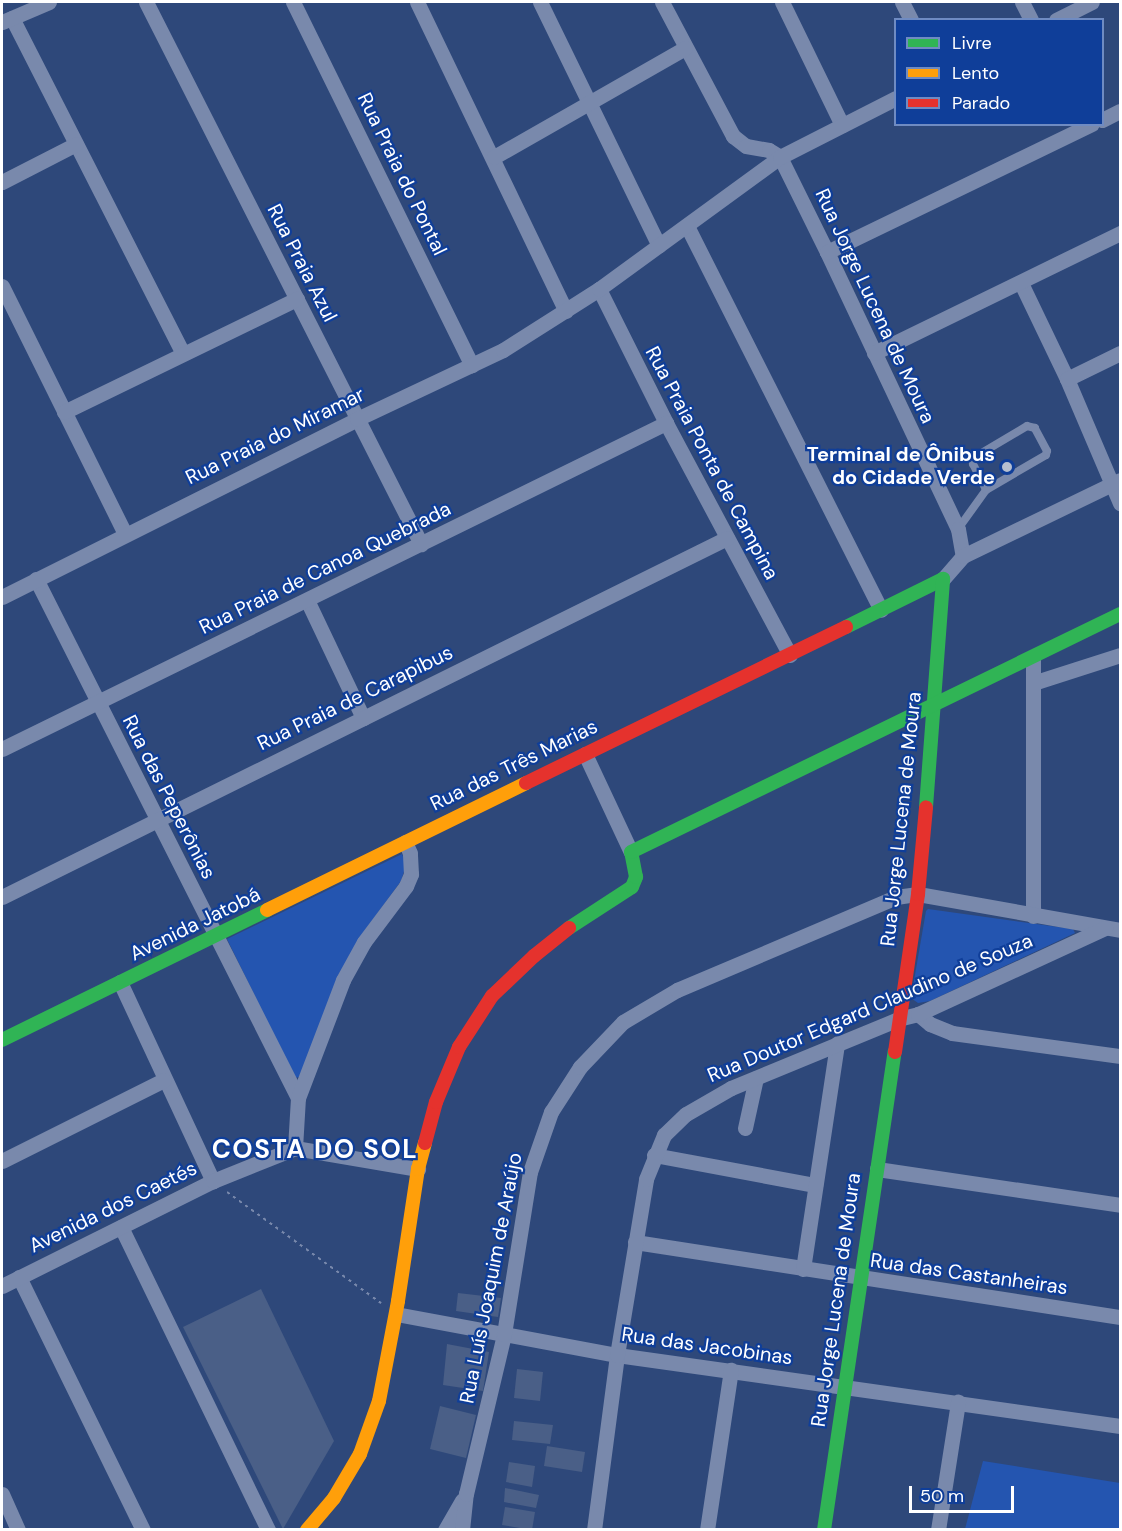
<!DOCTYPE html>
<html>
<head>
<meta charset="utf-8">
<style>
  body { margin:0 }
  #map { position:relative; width:1122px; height:1531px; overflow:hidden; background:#2e487a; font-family:"DM Sans",sans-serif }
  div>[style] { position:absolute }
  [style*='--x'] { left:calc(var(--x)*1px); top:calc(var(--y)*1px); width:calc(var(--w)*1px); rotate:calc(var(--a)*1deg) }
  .green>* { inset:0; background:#2455b0 }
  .building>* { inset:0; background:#4a5f87 }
  .path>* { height:2px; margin-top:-1px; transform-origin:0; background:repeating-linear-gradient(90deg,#7989ac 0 3px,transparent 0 7.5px) }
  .lane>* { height:8px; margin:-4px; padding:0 4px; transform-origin:4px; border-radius:4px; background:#7989ac }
  .street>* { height:15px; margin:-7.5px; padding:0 7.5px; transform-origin:7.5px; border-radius:7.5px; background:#7989ac }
  .fast>* { height:14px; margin:-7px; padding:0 7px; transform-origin:7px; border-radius:7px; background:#30b455 }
  .slow>* { height:14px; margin:-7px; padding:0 7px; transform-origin:7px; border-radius:7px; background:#ff9f0a }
  .jam>* { height:14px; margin:-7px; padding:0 7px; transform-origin:7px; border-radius:7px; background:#e5322d }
  .dots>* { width:16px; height:16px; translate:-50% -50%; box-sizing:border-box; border:3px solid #0f3e99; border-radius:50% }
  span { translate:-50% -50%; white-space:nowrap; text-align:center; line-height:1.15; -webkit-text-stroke:4.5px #0f3e99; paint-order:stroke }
  .street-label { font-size:20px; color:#fff }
  .poi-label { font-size:20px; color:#fff; font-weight:700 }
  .right { translate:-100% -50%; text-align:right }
  .district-label { font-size:26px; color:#fff; font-weight:700; letter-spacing:1.5px }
  .frame { position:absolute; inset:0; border:3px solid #fff; pointer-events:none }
  .legend { position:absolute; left:894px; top:18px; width:210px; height:108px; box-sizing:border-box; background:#0f3e99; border:2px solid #6f8bc2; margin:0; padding:8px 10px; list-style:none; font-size:18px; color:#fff }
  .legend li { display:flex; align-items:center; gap:12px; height:30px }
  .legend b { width:30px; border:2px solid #6f8bc2 }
  .scale { position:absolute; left:909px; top:1486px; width:105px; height:27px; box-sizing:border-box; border:3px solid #fff; border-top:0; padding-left:8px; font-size:18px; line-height:21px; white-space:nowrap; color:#fff; -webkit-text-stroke:4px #0f3e99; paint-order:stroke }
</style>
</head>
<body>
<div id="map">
  <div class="green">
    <i style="clip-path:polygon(402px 854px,406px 865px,401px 881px,360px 937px,299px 1077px,295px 1078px,227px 939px)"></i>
    <i style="clip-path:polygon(928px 909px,1073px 929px,1075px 933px,930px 1001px,918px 1003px,911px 998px,926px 911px)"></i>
    <i style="clip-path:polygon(983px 1461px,1120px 1483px,1120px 1529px,965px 1529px)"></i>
  </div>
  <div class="building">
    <i style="clip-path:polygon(261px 1289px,334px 1441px,283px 1529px,183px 1327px)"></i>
    <i style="clip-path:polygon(458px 1293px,501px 1298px,498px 1317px,456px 1311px)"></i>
    <i style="clip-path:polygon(447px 1344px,489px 1352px,483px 1391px,443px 1385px)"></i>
    <i style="clip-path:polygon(517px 1369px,543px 1372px,540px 1401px,514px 1398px)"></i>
    <i style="clip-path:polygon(440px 1406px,476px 1415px,466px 1458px,430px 1449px)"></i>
    <i style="clip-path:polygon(514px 1421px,553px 1425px,550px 1444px,512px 1440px)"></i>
    <i style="clip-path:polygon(547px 1446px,585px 1452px,582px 1472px,544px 1466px)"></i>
    <i style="clip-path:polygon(509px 1462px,535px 1466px,532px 1487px,506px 1482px)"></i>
    <i style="clip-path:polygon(505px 1488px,539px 1495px,536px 1508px,504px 1502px)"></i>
    <i style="clip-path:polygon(505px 1507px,535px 1512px,532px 1530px,502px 1525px)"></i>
  </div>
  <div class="path">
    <i style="--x:227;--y:1192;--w:190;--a:35.8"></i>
  </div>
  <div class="lane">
    <i style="--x:958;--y:529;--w:48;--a:-54.3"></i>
    <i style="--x:986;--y:490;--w:69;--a:-30.3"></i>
    <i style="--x:1046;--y:455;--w:4;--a:-76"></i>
    <i style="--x:1047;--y:451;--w:26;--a:-118"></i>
    <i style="--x:1035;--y:428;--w:8;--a:-166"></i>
    <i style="--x:1027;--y:426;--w:63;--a:149.3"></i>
    <i style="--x:973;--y:458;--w:6;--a:90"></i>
    <i style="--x:973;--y:464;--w:29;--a:63"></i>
  </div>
  <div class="street">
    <i style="--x:146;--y:2;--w:608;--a:63.1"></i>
    <i style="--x:293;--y:2;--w:405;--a:63.8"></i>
    <i style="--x:417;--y:2;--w:343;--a:64.3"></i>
    <i style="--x:540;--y:2;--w:271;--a:64"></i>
    <i style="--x:662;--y:2;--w:152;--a:62.1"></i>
    <i style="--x:733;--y:136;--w:16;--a:38"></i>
    <i style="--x:746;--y:146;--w:23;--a:10"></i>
    <i style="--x:769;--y:150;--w:13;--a:32"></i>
    <i style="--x:780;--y:157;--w:106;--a:63.7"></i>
    <i style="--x:827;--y:252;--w:306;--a:64.7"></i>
    <i style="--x:958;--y:529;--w:27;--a:80"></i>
    <i style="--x:963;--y:556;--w:30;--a:131"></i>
    <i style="--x:782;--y:2;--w:137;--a:64"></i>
    <i style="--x:902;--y:2;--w:20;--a:63"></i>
    <i style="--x:1022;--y:2;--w:20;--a:63"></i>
    <i style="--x:12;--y:18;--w:376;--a:63"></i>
    <i style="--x:1056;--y:20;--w:40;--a:-26.6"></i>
    <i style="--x:2;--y:22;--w:51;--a:-23.1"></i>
    <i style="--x:1102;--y:120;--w:20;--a:-27"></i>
    <i style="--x:494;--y:157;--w:220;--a:-29.7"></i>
    <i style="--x:2;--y:182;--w:83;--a:-27.2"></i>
    <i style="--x:687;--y:226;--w:430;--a:63.2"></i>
    <i style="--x:827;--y:252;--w:294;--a:-25.8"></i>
    <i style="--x:1021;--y:283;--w:106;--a:64.4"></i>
    <i style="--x:1067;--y:379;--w:135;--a:66.9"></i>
    <i style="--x:2;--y:286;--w:277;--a:63.6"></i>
    <i style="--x:599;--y:289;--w:150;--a:63.4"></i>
    <i style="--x:666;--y:423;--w:263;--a:61.9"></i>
    <i style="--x:874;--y:353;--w:274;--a:-26"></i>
    <i style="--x:1067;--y:379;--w:59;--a:-26.1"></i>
    <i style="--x:64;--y:412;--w:259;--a:-25.9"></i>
    <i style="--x:963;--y:556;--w:174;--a:-25.8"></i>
    <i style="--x:36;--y:579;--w:581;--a:63.21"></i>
    <i style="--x:2;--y:597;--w:397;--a:-26.6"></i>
    <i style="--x:357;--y:419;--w:161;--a:-25.3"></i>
    <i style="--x:503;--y:350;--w:114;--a:-32.4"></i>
    <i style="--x:599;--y:289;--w:224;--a:-36.1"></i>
    <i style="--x:780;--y:157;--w:130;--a:-27"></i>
    <i style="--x:307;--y:600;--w:131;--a:64.6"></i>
    <i style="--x:1033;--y:683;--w:91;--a:-17.8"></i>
    <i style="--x:2;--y:749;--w:740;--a:-26.15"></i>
    <i style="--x:585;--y:754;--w:108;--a:64.9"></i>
    <i style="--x:2;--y:897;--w:809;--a:-26.34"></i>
    <i style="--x:1033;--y:916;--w:258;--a:-90"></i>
    <i style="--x:120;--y:982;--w:220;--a:65"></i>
    <i style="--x:918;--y:1014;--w:16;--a:40"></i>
    <i style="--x:930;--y:1024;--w:24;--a:22"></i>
    <i style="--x:952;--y:1033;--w:170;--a:7.8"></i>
    <i style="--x:745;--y:1128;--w:51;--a:-77.6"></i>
    <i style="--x:295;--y:1148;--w:50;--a:-86.6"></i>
    <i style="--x:298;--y:1098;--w:126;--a:-69.1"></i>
    <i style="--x:343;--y:980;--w:43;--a:-61.1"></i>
    <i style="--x:364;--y:942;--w:70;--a:-53.1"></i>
    <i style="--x:406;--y:886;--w:13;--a:-67"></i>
    <i style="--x:411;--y:874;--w:21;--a:-93"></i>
    <i style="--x:410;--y:853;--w:12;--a:-114"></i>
    <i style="--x:654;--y:1155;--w:164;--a:10.6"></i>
    <i style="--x:2;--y:1161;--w:181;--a:-26.6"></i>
    <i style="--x:877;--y:1169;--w:246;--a:8.4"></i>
    <i style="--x:121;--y:1227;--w:337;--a:64.1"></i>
    <i style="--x:635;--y:1242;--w:491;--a:8.8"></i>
    <i style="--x:803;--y:1269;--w:228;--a:-81.4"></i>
    <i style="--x:19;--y:1277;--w:282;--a:63.9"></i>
    <i style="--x:2;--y:1286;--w:236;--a:-26.5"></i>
    <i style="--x:213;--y:1181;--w:88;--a:-21.9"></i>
    <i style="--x:295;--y:1148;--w:125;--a:9.7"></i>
    <i style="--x:396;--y:1314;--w:225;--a:10.5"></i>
    <i style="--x:617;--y:1355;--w:508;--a:8.03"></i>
    <i style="--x:2;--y:1494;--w:39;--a:66"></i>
    <i style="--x:445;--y:1530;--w:34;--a:-60"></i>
    <i style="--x:462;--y:1530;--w:36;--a:-84"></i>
    <i style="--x:466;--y:1494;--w:164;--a:-76.6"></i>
    <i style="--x:504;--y:1334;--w:164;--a:-80.9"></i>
    <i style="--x:530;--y:1172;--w:64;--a:-70.7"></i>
    <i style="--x:551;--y:1112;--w:54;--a:-57.2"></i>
    <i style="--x:580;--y:1067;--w:62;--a:-46.3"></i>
    <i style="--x:623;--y:1022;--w:63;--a:-30.7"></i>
    <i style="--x:677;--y:990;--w:238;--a:-23"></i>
    <i style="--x:896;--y:897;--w:22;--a:-8"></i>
    <i style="--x:918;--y:894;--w:205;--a:10.1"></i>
    <i style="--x:594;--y:1530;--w:177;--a:-82.5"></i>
    <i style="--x:617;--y:1355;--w:178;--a:-80.6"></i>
    <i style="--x:646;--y:1179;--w:48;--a:-67.8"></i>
    <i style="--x:664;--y:1135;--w:30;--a:-44"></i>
    <i style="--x:686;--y:1114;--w:52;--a:-30"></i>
    <i style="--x:731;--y:1088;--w:181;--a:-22.4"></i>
    <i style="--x:898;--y:1019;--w:21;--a:-14"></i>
    <i style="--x:918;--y:1014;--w:206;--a:-24.7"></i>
    <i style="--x:707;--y:1530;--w:162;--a:-81.5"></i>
    <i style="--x:938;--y:1530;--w:130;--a:-81.1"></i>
  </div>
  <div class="fast">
    <i style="--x:846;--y:627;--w:108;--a:-26.3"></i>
    <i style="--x:926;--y:807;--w:229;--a:-85.7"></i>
    <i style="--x:569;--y:928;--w:75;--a:-33.1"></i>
    <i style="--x:632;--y:887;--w:11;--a:-68"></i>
    <i style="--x:636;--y:877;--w:25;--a:-101"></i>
    <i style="--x:631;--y:852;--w:544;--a:-25.95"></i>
    <i style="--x:2;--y:1040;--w:295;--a:-26.1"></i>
    <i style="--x:824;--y:1530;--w:483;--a:-81.6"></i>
  </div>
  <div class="slow">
    <i style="--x:267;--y:910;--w:288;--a:-26.1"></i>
    <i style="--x:307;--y:1530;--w:42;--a:-49.8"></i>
    <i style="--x:334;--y:1498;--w:51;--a:-59.4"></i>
    <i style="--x:360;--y:1454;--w:56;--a:-70.3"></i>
    <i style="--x:379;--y:1401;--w:102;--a:-79.2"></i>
    <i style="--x:398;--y:1301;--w:134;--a:-81.4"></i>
    <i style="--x:418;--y:1169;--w:27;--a:-75"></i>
  </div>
  <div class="jam">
    <i style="--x:526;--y:783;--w:356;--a:-26"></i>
    <i style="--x:895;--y:1052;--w:160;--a:-81.7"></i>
    <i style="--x:918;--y:894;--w:87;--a:-84.7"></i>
    <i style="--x:425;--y:1143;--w:42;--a:-75"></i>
    <i style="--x:436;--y:1102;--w:60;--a:-67.3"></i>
    <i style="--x:459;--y:1047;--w:61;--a:-57.1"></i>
    <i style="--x:492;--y:996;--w:58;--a:-43.6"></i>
    <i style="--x:534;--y:956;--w:45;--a:-38.7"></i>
  </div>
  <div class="dots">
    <i style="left:1007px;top:467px;background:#b6bfd0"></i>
  </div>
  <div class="street-label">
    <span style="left:402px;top:174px;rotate:64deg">Rua Praia do Pontal</span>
    <span style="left:302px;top:263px;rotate:63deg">Rua Praia Azul</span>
    <span style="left:875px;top:306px;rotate:65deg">Rua Jorge Lucena de Moura</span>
    <span style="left:275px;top:436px;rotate:-26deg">Rua Praia do Miramar</span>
    <span style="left:712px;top:463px;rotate:62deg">Rua Praia Ponta de Campina</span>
    <span style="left:325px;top:568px;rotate:-26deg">Rua Praia de Canoa Quebrada</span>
    <span style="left:355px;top:698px;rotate:-26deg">Rua Praia de Carapibus</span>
    <span style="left:514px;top:765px;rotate:-26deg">Rua das Três Marias</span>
    <span style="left:169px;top:797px;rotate:63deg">Rua das Peperônias</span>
    <span style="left:901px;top:819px;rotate:-84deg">Rua Jorge Lucena de Moura</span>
    <span style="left:195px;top:924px;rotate:-26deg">Avenida Jatobá</span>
    <span style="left:870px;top:1008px;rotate:-23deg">Rua Doutor Edgard Claudino de Souza</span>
    <span style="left:113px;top:1207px;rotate:-26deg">Avenida dos Caetés</span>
    <span style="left:969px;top:1274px;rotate:8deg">Rua das Castanheiras</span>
    <span style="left:491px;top:1278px;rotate:-79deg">Rua Luís Joaquim de Araújo</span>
    <span style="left:836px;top:1300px;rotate:-82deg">Rua Jorge Lucena de Moura</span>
    <span style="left:707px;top:1346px;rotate:8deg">Rua das Jacobinas</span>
  </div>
  <div class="poi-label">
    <span class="right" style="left:995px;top:466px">Terminal de Ônibus<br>do Cidade Verde</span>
  </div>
  <div class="district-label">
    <span style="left:315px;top:1150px">COSTA DO SOL</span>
  </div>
  <div class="frame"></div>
  <ul class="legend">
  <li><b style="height:8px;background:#30b455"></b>Livre</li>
  <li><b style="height:8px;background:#ff9f0a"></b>Lento</li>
  <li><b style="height:8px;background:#e5322d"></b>Parado</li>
  </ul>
  <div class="scale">50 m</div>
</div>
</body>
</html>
